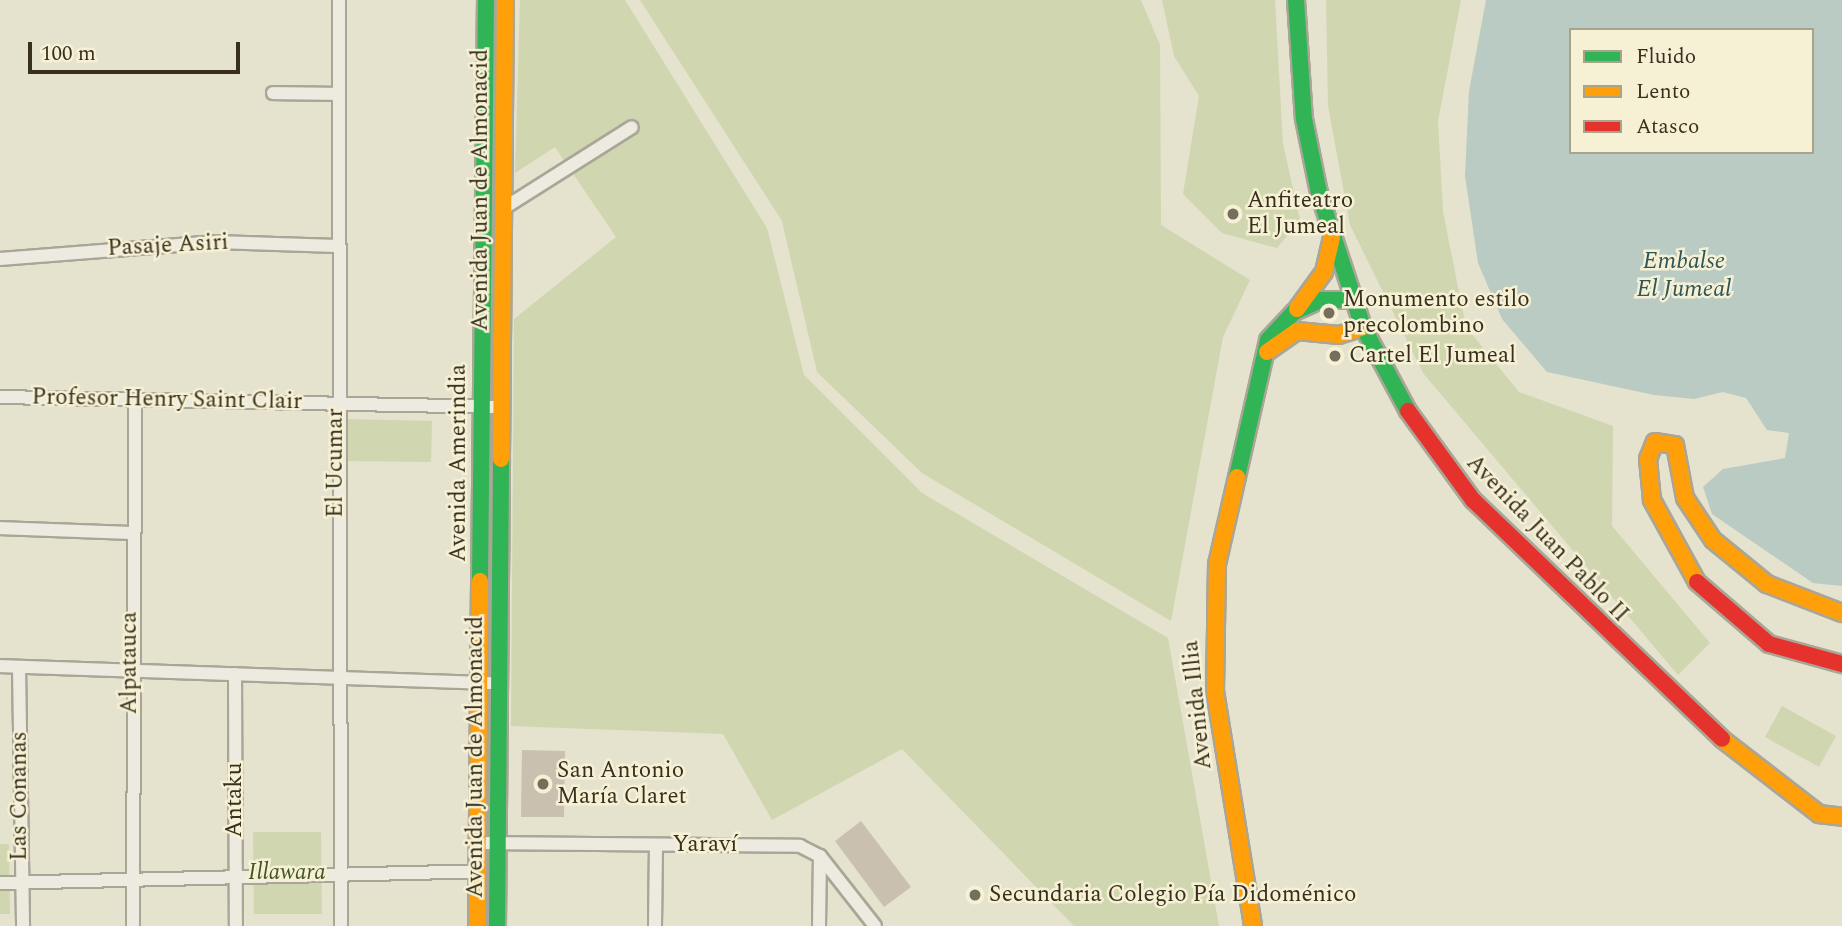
<!DOCTYPE html>
<html>
<head>
<meta charset="utf-8">
<style>
  body { margin:0 }
  #map { position:relative; width:1842px; height:926px; overflow:hidden; background:#e5e2ce; font-family:Spectral,serif }
  div>[style] { position:absolute }
  [style*='--x'] { left:calc(var(--x)*1px); top:calc(var(--y)*1px); width:calc(var(--w)*1px); rotate:calc(var(--a)*1deg) }
  .green>* { inset:0; background:#d0d6b0 }
  .water>* { inset:0; background:#b9cbc3 }
  .building>* { inset:0; background:#c9c0af }
  .roads { filter:drop-shadow(2px 0 #aaa697) drop-shadow(-2px 0 #aaa697) drop-shadow(0 2px #aaa697) drop-shadow(0 -2px #aaa697) }
  .street>* { height:12px; margin:-6px; padding:0 6px; transform-origin:6px; border-radius:6px; background:#edebe0 }
  .fast>* { height:16px; margin:-8px; padding:0 8px; transform-origin:8px; border-radius:8px; background:#30b455 }
  .slow>* { height:16px; margin:-8px; padding:0 8px; transform-origin:8px; border-radius:8px; background:#ff9f0a }
  .jam>* { height:16px; margin:-8px; padding:0 8px; transform-origin:8px; border-radius:8px; background:#e5322d }
  .dots>* { width:19px; height:19px; translate:-50% -50%; box-sizing:border-box; border:4px solid #f6f1d4; border-radius:50% }
  span { translate:-50% -50%; white-space:nowrap; text-align:center; line-height:1.15; -webkit-text-stroke:5px #f6f1d4; paint-order:stroke }
  .street-label { font-size:23px; color:#392f1f }
  .poi-label { font-size:23px; color:#392f1f }
  .left { translate:0 -50%; text-align:left }
  .park-label { font-size:23px; color:#425525; font-style:italic }
  .water-label { font-size:24px; color:#2e5559; font-style:italic }
  .legend { position:absolute; left:1569px; top:28px; width:245px; height:126px; box-sizing:border-box; background:#f6f1d4; border:2px solid #aaa38c; margin:0; padding:9px 12px; list-style:none; font-size:21px; color:#392f1f }
  .legend li { display:flex; align-items:center; gap:14px; height:35px }
  .legend b { width:35px; border:2px solid #aaa38c }
  .scale { position:absolute; left:28px; top:42px; width:212px; height:32px; box-sizing:border-box; border:4px solid #392f1f; border-top:0; padding-left:9px; font-size:21px; line-height:24px; white-space:nowrap; color:#392f1f; -webkit-text-stroke:5px #f6f1d4; paint-order:stroke }
</style>
</head>
<body>
<div id="map">
  <div class="green">
    <i style="clip-path:polygon(520px 0,625px 0,767px 228px,804px 375px,922px 493px,1168px 638px,1219px 926px,1074px 926px,902px 749px,772px 820px,723px 734px,511px 726px,514px 319px,616px 237px,555px 147px,515px 173px)"></i>
    <i style="clip-path:polygon(640px 0,1141px 0,1160px 45px,1161px 225px,1250px 280px,1223px 337px,1171px 621px,922px 473px,817px 372px,782px 221px)"></i>
    <i style="clip-path:polygon(1162px 0,1275px 0,1283px 144px,1300px 220px,1277px 248px,1222px 233px,1183px 194px,1199px 96px,1174px 56px)"></i>
    <i style="clip-path:polygon(1326px 0,1461px 0,1438px 121px,1443px 212px,1466px 327px,1519px 392px,1613px 426px,1612px 526px,1710px 643px,1678px 675px,1423px 373px,1350px 225px,1328px 106px)"></i>
    <i style="clip-path:polygon(345px 419px,432px 421px,431px 462px,344px 461px)"></i>
    <i style="clip-path:polygon(1782px 706px,1836px 736px,1819px 767px,1765px 737px)"></i>
    <i style="clip-path:polygon(253px 832px,321px 832px,322px 914px,254px 914px)"></i>
    <i style="clip-path:polygon(0 844px,9px 844px,10px 914px,0 914px)"></i>
  </div>
  <div class="water">
    <i style="clip-path:polygon(evenodd,1486px 0,1842px 0,1842px 586px,1813px 583px,1712px 514px,1703px 487px,1723px 469px,1785px 458px,1789px 433px,1767px 430px,1746px 398px,1723px 392px,1694px 399px,1654px 395px,1547px 372px,1502px 319px,1478px 263px,1465px 176px,1469px 91px,1486px 0,1571px 30px,1812px 30px,1812px 152px,1571px 152px,1571px 30px)"></i>
  </div>
  <div class="building">
    <i style="clip-path:polygon(522px 750px,565px 751px,564px 817px,521px 817px)"></i>
    <i style="clip-path:polygon(861px 821px,911px 887px,884px 907px,835px 841px)"></i>
  </div>
  <div class="roads">
    <div class="street">
      <i style="--x:339;--y:0;--w:926;--a:89.88"></i>
      <i style="--x:273;--y:93;--w:65;--a:0.9"></i>
      <i style="--x:504;--y:208;--w:151;--a:-32.3"></i>
      <i style="--x:0;--y:259;--w:217;--a:-4.5"></i>
      <i style="--x:216;--y:242;--w:121;--a:1.9"></i>
      <i style="--x:0;--y:397;--w:502;--a:1.14"></i>
      <i style="--x:0;--y:528;--w:132;--a:2.2"></i>
      <i style="--x:0;--y:666;--w:499;--a:2"></i>
      <i style="--x:19;--y:667;--w:259;--a:89.1"></i>
      <i style="--x:235;--y:674;--w:252;--a:89.8"></i>
      <i style="--x:478;--y:843;--w:322;--a:0.5"></i>
      <i style="--x:800;--y:846;--w:22;--a:27"></i>
      <i style="--x:820;--y:856;--w:89;--a:51.8"></i>
      <i style="--x:0;--y:883;--w:478;--a:-1.4"></i>
      <i style="--x:133;--y:926;--w:525;--a:-89.78"></i>
      <i style="--x:655;--y:926;--w:81;--a:-89.3"></i>
      <i style="--x:819;--y:926;--w:70;--a:-89.2"></i>
    </div>
    <div class="fast">
      <i style="--x:1296;--y:0;--w:119;--a:86.2"></i>
      <i style="--x:1304;--y:119;--w:76;--a:78.5"></i>
      <i style="--x:1319;--y:193;--w:141;--a:71.8"></i>
      <i style="--x:1363;--y:327;--w:95;--a:61.8"></i>
      <i style="--x:1237;--y:477;--w:140;--a:-77.2"></i>
      <i style="--x:1268;--y:340;--w:38;--a:-47"></i>
      <i style="--x:1294;--y:312;--w:30;--a:-24"></i>
      <i style="--x:1321;--y:300;--w:31;--a:0"></i>
      <i style="--x:480;--y:581;--w:581;--a:-89.41"></i>
      <i style="--x:497;--y:926;--w:467;--a:-89.5"></i>
    </div>
    <div class="slow">
      <i style="--x:1297;--y:309;--w:46;--a:-53.9"></i>
      <i style="--x:1324;--y:272;--w:35;--a:-77"></i>
      <i style="--x:1267;--y:352;--w:37;--a:-35"></i>
      <i style="--x:1297;--y:331;--w:42;--a:5.4"></i>
      <i style="--x:1339;--y:335;--w:25;--a:-18"></i>
      <i style="--x:501;--y:459;--w:459;--a:-89.5"></i>
      <i style="--x:1237;--y:477;--w:89;--a:102.9"></i>
      <i style="--x:1217;--y:564;--w:127;--a:90.9"></i>
      <i style="--x:1215;--y:691;--w:238;--a:80.8"></i>
      <i style="--x:1697;--y:582;--w:94;--a:-118.8"></i>
      <i style="--x:1652;--y:500;--w:41;--a:-95.6"></i>
      <i style="--x:1648;--y:459;--w:18;--a:-68"></i>
      <i style="--x:1655;--y:442;--w:20;--a:9"></i>
      <i style="--x:1675;--y:445;--w:54;--a:79.3"></i>
      <i style="--x:1685;--y:498;--w:50;--a:56.3"></i>
      <i style="--x:1713;--y:540;--w:70;--a:39.2"></i>
      <i style="--x:1767;--y:584;--w:80;--a:21.1"></i>
      <i style="--x:1722;--y:739;--w:123;--a:37.7"></i>
      <i style="--x:1819;--y:814;--w:23;--a:7"></i>
      <i style="--x:477;--y:926;--w:345;--a:-89.5"></i>
    </div>
    <div class="jam">
      <i style="--x:1408;--y:411;--w:110;--a:53.9"></i>
      <i style="--x:1473;--y:500;--w:345;--a:43.8"></i>
      <i style="--x:1697;--y:582;--w:95;--a:40.7"></i>
      <i style="--x:1769;--y:644;--w:76;--a:15.3"></i>
    </div>
  </div>
  <div class="dots">
    <i style="left:1233px;top:214px;background:#756e5c"></i>
    <i style="left:1329px;top:313px;background:#756e5c"></i>
    <i style="left:1335px;top:356px;background:#756e5c"></i>
    <i style="left:543px;top:784px;background:#756e5c"></i>
    <i style="left:975px;top:895px;background:#756e5c"></i>
  </div>
  <div class="street-label">
    <span style="left:481px;top:190px;rotate:-90deg">Avenida Juan de Almonacid</span>
    <span style="left:168px;top:246px;rotate:-3deg">Pasaje Asiri</span>
    <span style="left:167px;top:400px;rotate:1deg">Profesor Henry Saint Clair</span>
    <span style="left:336px;top:463px;rotate:-90deg">El Ucumar</span>
    <span style="left:459px;top:463px;rotate:-90deg">Avenida Amerindia</span>
    <span style="left:1547px;top:539px;rotate:46deg">Avenida Juan Pablo II</span>
    <span style="left:130px;top:663px;rotate:-90deg">Alpatauca</span>
    <span style="left:1198px;top:705px;rotate:-96deg">Avenida Illia</span>
    <span style="left:476px;top:757px;rotate:-90deg">Avenida Juan de Almonacid</span>
    <span style="left:20px;top:796px;rotate:-90deg">Las Conanas</span>
    <span style="left:235px;top:800px;rotate:-90deg">Antaku</span>
    <span style="left:705px;top:845px">Yaraví</span>
  </div>
  <div class="poi-label">
    <span class="left" style="left:1247px;top:214px">Anfiteatro<br>El Jumeal</span>
    <span class="left" style="left:1343px;top:313px">Monumento estilo<br>precolombino</span>
    <span class="left" style="left:1349px;top:356px">Cartel El Jumeal</span>
    <span class="left" style="left:557px;top:784px">San Antonio<br>María Claret</span>
    <span class="left" style="left:989px;top:895px">Secundaria Colegio Pía Didoménico</span>
  </div>
  <div class="park-label">
    <span style="left:287px;top:873px">Illawara</span>
  </div>
  <div class="water-label">
    <span style="left:1684px;top:276px">Embalse<br>El Jumeal</span>
  </div>
  <ul class="legend">
  <li><b style="height:9px;background:#30b455"></b>Fluido</li>
  <li><b style="height:9px;background:#ff9f0a"></b>Lento</li>
  <li><b style="height:9px;background:#e5322d"></b>Atasco</li>
  </ul>
  <div class="scale">100 m</div>
</div>
</body>
</html>
